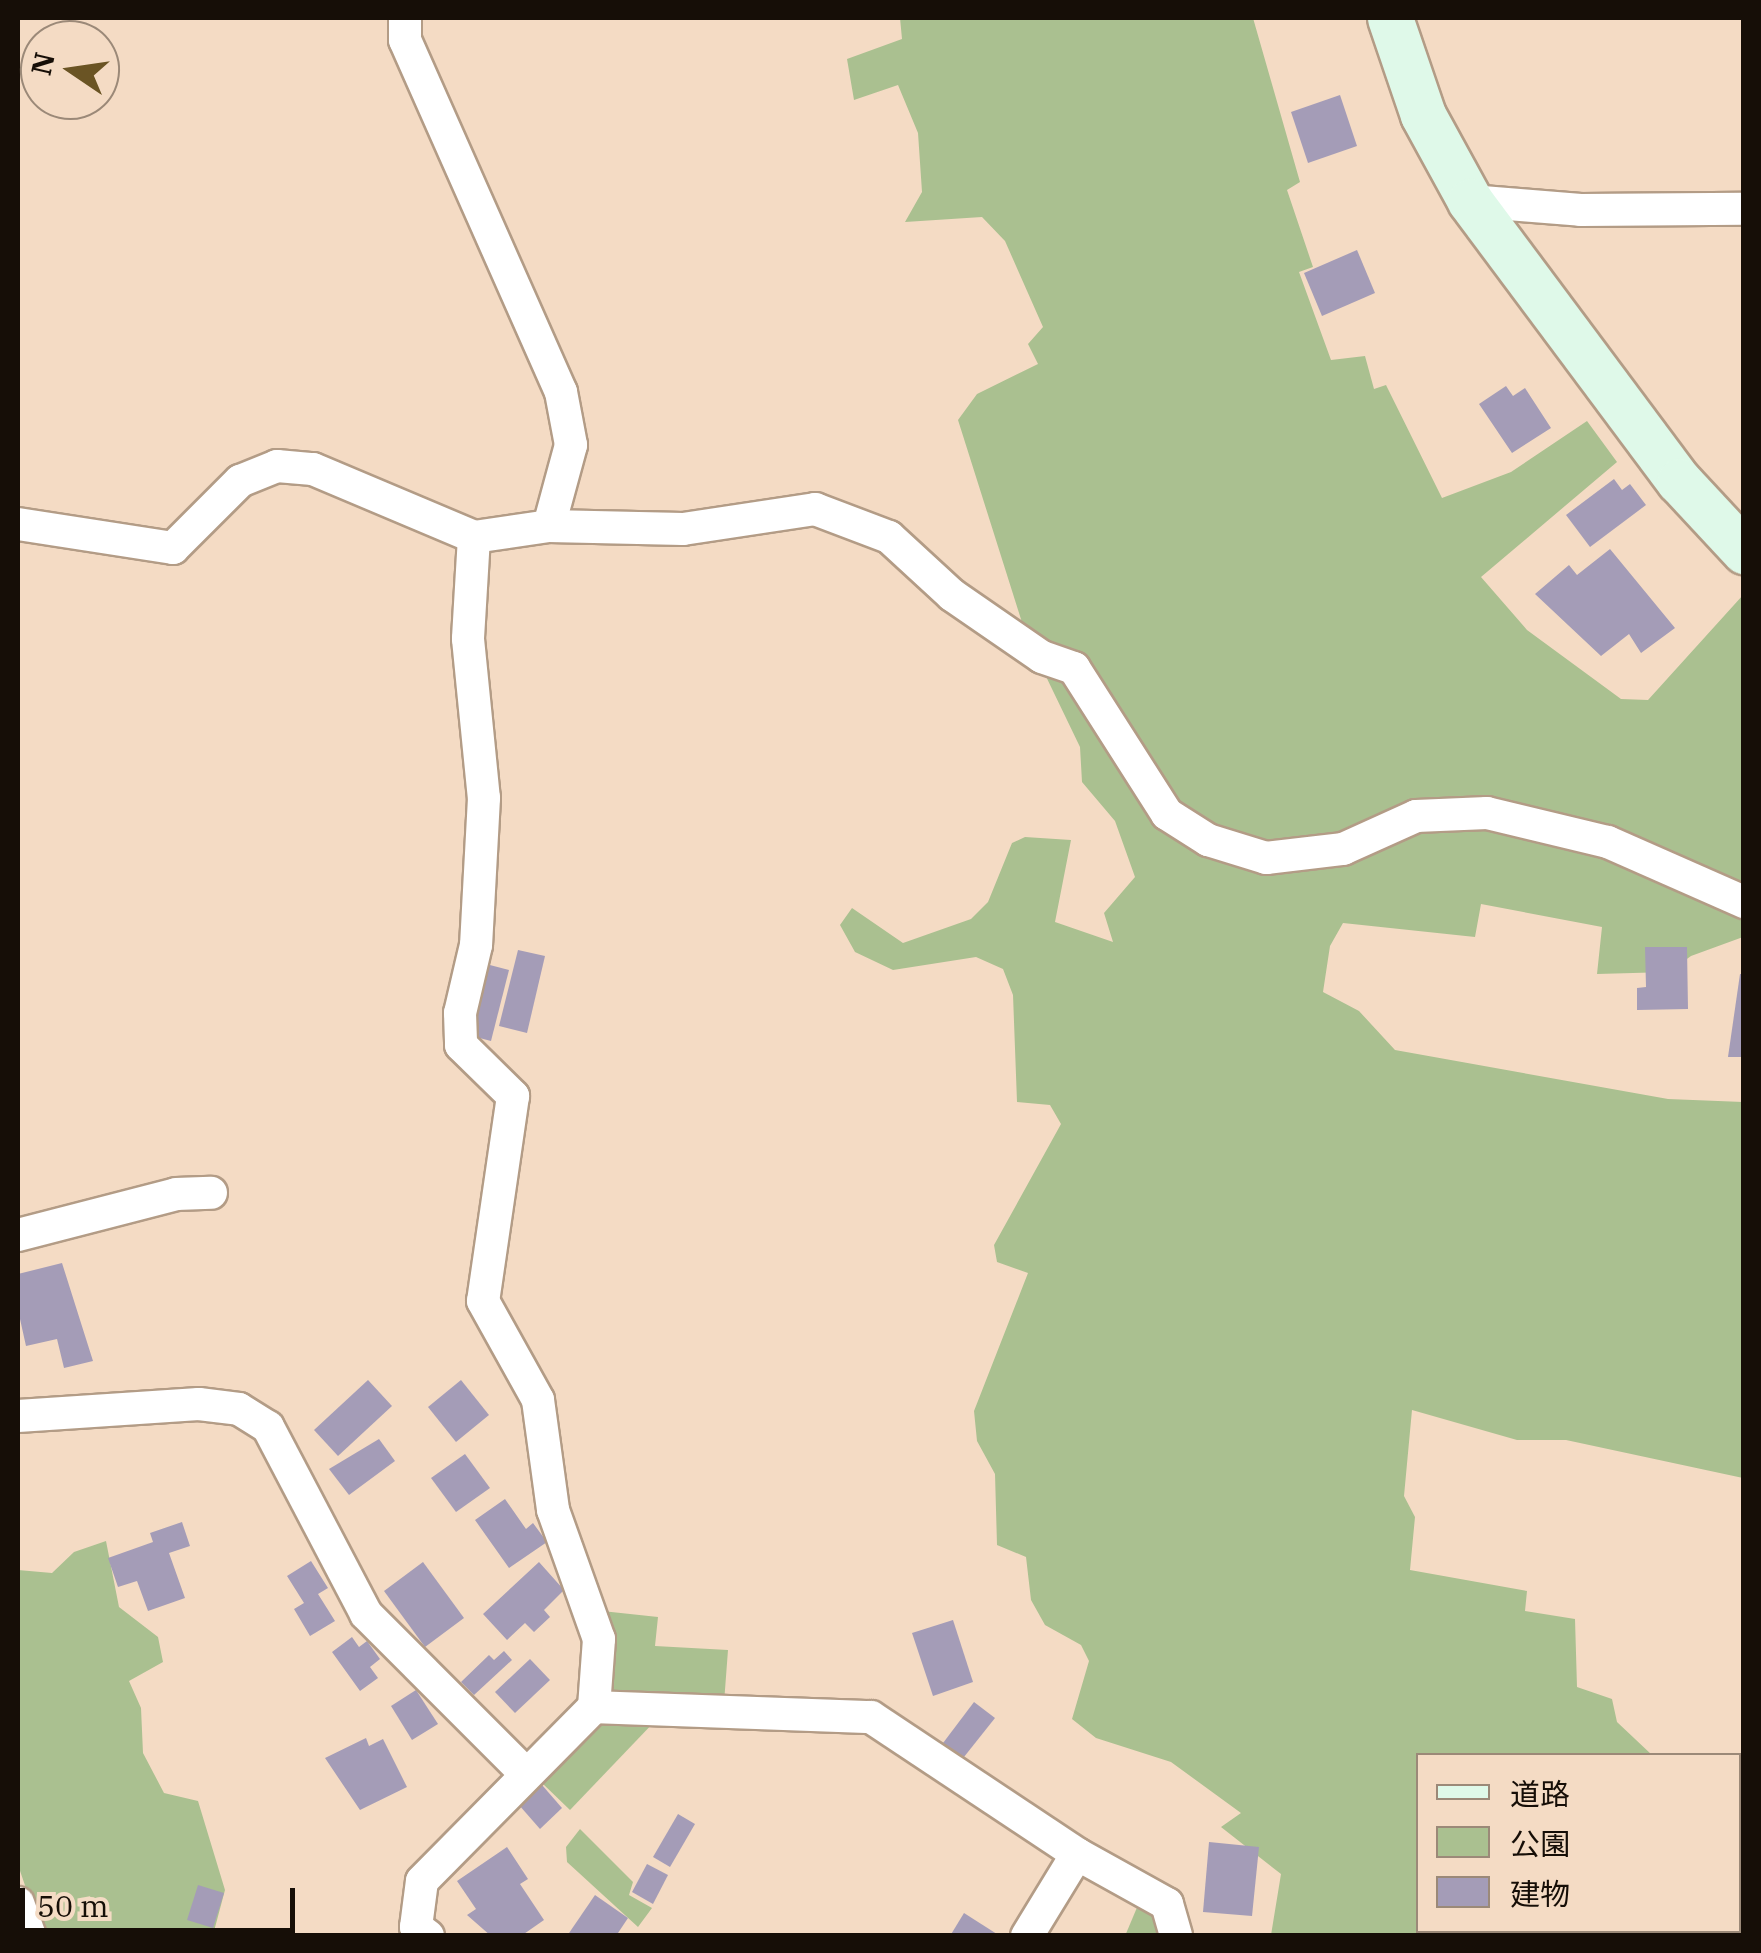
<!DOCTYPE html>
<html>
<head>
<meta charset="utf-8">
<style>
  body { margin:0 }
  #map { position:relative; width:1761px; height:1953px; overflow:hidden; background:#f4dbc4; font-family:"IBM Plex Serif","Noto Sans JP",serif }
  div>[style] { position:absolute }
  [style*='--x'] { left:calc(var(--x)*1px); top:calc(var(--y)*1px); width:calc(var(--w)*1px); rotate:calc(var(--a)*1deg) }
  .green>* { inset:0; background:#aac090 }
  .building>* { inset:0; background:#a49cb7 }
  .roads { filter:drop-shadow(2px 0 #b39c86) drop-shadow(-2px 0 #b39c86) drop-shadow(0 2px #b39c86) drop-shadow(0 -2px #b39c86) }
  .street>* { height:32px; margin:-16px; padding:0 16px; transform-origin:16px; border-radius:16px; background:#fff }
  .secondary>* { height:45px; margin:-22.5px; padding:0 22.5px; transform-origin:22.5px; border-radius:22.5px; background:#dff9e9 }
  span { translate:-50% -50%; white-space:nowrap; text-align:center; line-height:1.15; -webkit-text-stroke:9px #f4dbc4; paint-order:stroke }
  .frame { position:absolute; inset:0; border:20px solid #160e07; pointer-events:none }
  .legend { position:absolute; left:1416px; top:1753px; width:325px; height:180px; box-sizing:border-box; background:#f4dbc4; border:2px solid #9b8978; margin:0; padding:12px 18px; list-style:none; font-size:30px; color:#160e07 }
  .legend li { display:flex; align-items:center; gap:20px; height:50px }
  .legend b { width:50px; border:2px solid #9b8978 }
  .north { position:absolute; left:20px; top:20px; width:100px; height:100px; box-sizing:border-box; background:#f4dbc4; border:2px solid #9b8978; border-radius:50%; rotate:283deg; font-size:28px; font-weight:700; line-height:40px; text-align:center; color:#160e07 }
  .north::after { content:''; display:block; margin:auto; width:35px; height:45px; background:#6a5424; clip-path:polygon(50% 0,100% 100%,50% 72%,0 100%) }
  .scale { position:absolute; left:20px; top:1888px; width:275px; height:45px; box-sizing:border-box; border:5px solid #160e07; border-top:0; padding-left:12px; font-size:30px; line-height:35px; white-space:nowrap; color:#160e07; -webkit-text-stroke:8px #f4dbc4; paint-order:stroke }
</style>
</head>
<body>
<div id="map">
  <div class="green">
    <i style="clip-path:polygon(900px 18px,1253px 18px,1300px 182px,1287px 190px,1313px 267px,1299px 272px,1331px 360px,1365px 356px,1374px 389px,1386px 385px,1442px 498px,1511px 472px,1587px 421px,1617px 462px,1481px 577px,1527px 630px,1621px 699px,1648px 700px,1743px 595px,1743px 937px,1691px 956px,1669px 972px,1597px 974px,1602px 927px,1481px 904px,1475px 937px,1343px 923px,1330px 946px,1323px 992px,1359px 1011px,1395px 1050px,1668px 1099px,1743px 1102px,1743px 1478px,1566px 1440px,1517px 1440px,1412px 1410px,1404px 1496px,1415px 1517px,1410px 1570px,1527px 1591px,1525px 1611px,1575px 1619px,1577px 1687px,1612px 1699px,1617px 1722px,1652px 1755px,1418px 1756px,1418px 1930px,1547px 1931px,1544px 1935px,1271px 1935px,1281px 1874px,1221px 1827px,1241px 1813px,1171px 1762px,1096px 1738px,1072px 1719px,1089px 1661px,1081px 1645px,1045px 1625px,1031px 1600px,1026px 1557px,997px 1545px,995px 1474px,977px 1441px,974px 1411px,1028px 1273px,997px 1262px,994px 1245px,1061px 1124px,1050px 1105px,1017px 1102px,1013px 995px,1003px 969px,976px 957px,893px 970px,855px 952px,840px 925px,852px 908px,903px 943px,971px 919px,988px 902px,1012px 843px,1025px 837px,1071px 840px,1055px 922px,1113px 942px,1104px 913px,1135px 877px,1115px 821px,1082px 782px,1080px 747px,1026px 635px,958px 420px,977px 394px,1038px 364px,1028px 344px,1043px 327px,1005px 241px,982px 217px,905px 222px,922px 192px,918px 133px,898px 85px,854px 100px,847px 59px,902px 39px)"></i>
    <i style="clip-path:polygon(106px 1541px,119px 1607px,158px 1637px,163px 1662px,129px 1681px,141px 1708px,143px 1753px,164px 1793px,198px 1801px,225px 1890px,213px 1935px,42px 1935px,18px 1865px,18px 1570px,52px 1573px,74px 1552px)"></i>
    <i style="clip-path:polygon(602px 1611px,658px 1617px,655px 1646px,728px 1650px,724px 1703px,605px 1699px)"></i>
    <i style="clip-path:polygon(657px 1719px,570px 1810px,542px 1783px,601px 1722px)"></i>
    <i style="clip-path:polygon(580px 1829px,633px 1882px,629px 1895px,652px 1908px,638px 1927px,567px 1862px,566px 1847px)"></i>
    <i style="clip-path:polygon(1141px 1898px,1171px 1935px,1125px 1936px)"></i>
  </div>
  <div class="building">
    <i style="clip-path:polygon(1340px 95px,1357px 146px,1308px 163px,1291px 112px)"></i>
    <i style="clip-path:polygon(1357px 250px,1375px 293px,1322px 316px,1304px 273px)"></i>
    <i style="clip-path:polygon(1506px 386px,1513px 396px,1525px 388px,1551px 428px,1512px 453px,1479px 404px)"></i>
    <i style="clip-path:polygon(1614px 479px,1622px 490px,1630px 484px,1646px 505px,1590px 547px,1566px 515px)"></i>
    <i style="clip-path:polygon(1610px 549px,1675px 628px,1641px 653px,1629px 634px,1601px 656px,1535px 594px,1569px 565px,1577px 575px)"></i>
    <i style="clip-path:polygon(1645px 947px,1687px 947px,1688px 1009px,1637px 1010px,1637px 988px,1646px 987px)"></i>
    <i style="clip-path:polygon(518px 950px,545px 956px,527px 1033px,499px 1026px)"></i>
    <i style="clip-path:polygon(486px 964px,509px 970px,491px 1041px,468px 1035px)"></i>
    <i style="clip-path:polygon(1740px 974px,1744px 974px,1744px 1057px,1728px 1057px)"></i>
    <i style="clip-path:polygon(62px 1263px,93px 1361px,64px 1368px,57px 1339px,26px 1346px,18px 1310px,18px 1274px)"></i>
    <i style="clip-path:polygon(368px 1380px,392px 1406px,338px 1456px,314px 1430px)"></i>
    <i style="clip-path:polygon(461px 1380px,489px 1415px,456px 1442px,428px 1407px)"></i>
    <i style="clip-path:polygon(379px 1439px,395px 1461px,349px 1495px,329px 1469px)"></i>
    <i style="clip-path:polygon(465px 1454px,490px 1488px,456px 1512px,431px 1478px)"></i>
    <i style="clip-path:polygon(505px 1499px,526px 1529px,533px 1523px,547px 1542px,509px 1568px,475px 1520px)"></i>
    <i style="clip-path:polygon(182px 1522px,190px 1546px,169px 1553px,185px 1598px,148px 1611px,137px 1581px,118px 1587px,108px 1558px,153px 1542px,150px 1533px)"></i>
    <i style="clip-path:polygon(311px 1561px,328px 1588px,318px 1594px,335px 1621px,310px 1636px,294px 1609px,304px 1603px,287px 1576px)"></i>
    <i style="clip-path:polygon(423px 1562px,464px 1618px,425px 1647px,384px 1591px)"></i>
    <i style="clip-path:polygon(539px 1562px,564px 1590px,544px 1610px,550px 1617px,534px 1632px,525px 1623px,507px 1640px,483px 1614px)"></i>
    <i style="clip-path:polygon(953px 1620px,973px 1682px,933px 1696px,912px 1633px)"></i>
    <i style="clip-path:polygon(352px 1637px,359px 1647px,367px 1641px,380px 1659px,370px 1667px,378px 1678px,360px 1691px,332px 1652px)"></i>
    <i style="clip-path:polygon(504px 1651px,512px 1660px,474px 1695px,461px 1682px,489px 1655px,494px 1660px)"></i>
    <i style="clip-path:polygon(530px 1659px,550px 1680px,515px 1713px,495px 1692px)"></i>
    <i style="clip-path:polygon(416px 1690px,438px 1724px,412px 1740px,391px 1706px)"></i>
    <i style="clip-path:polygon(974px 1702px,995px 1718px,960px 1762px,940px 1747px)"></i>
    <i style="clip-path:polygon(366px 1738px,369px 1746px,383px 1739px,407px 1787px,360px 1810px,325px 1758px)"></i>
    <i style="clip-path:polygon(542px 1785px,562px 1808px,540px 1829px,519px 1805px)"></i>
    <i style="clip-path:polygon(678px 1814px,695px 1824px,670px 1867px,653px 1857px)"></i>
    <i style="clip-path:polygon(1209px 1842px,1259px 1847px,1252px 1916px,1203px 1912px)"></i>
    <i style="clip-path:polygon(507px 1847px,528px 1879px,520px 1884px,544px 1920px,521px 1936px,491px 1936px,467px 1915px,476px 1909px,457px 1881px)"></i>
    <i style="clip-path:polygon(647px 1864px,668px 1875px,653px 1904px,632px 1892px)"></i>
    <i style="clip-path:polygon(198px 1885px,224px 1893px,213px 1928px,187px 1920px)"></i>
    <i style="clip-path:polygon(595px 1895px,628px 1918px,616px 1936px,567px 1936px)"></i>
    <i style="clip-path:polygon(964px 1913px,1000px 1936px,950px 1936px)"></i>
  </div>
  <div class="roads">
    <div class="street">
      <i style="--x:405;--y:18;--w:22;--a:90"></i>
      <i style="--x:405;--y:40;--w:385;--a:66.1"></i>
      <i style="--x:561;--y:392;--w:54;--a:79.3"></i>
      <i style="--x:571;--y:445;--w:84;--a:105.2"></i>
      <i style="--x:1470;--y:201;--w:111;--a:4.6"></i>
      <i style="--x:1581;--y:210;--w:163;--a:-0.4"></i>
      <i style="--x:18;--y:524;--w:157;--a:8.8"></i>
      <i style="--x:173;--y:548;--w:95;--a:-45"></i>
      <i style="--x:240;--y:481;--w:40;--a:-22"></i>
      <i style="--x:277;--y:466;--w:36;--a:5"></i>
      <i style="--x:313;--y:469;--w:175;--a:22.9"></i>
      <i style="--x:474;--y:537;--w:76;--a:-8.3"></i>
      <i style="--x:549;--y:526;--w:134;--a:1.3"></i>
      <i style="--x:683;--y:529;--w:134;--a:-8.6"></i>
      <i style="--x:815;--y:509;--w:79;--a:20.7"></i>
      <i style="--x:889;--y:537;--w:86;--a:42.6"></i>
      <i style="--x:952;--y:595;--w:109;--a:34.6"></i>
      <i style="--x:1042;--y:657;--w:34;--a:19"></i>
      <i style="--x:1074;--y:668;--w:173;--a:57.5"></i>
      <i style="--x:1167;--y:814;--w:49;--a:32.4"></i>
      <i style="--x:1208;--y:840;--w:61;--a:17.2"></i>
      <i style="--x:1266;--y:858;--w:78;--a:-6.7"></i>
      <i style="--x:1343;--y:849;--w:80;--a:-24.3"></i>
      <i style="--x:1416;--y:816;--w:71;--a:-2.4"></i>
      <i style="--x:1487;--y:813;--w:124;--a:13.5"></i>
      <i style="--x:1608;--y:842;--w:149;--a:23.8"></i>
      <i style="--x:474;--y:537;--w:102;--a:93.4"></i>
      <i style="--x:468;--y:639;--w:160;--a:84.3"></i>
      <i style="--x:484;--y:798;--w:147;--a:93.1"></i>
      <i style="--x:476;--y:945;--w:70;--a:103.2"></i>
      <i style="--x:460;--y:1013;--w:32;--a:88"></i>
      <i style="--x:461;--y:1045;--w:73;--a:44.4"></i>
      <i style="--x:513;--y:1096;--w:207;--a:98.3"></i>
      <i style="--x:483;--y:1301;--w:113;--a:60.9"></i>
      <i style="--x:538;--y:1400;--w:111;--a:82.2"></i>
      <i style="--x:553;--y:1510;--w:137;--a:70.4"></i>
      <i style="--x:599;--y:1639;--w:68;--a:94.2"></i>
      <i style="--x:18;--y:1235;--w:163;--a:-14.5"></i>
      <i style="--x:176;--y:1194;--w:35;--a:-2"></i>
      <i style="--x:18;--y:1416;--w:181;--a:-3.8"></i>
      <i style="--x:199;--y:1404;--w:40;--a:7.1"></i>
      <i style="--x:239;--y:1409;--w:34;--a:32"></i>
      <i style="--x:268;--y:1427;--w:211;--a:62.3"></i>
      <i style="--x:366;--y:1614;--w:226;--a:45"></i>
      <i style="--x:18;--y:1903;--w:35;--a:70"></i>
      <i style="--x:428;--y:1936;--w:15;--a:-143"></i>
      <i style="--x:416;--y:1927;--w:46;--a:-82.6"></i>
      <i style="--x:422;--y:1881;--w:245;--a:-45.3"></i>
      <i style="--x:594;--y:1707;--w:277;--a:2.1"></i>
      <i style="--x:871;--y:1717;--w:247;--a:33.6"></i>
      <i style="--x:1077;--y:1854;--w:103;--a:29.1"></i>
      <i style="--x:1167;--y:1904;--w:33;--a:74"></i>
      <i style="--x:1027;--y:1936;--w:96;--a:-58.6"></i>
    </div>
    <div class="secondary">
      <i style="--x:1390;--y:18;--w:102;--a:71.2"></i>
      <i style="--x:1423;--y:115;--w:98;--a:61.3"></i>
      <i style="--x:1470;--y:201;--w:349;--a:53.3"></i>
      <i style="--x:1679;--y:481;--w:96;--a:47.1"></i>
    </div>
  </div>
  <div class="frame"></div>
  <ul class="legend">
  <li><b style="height:12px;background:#dff9e9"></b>道路</li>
  <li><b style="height:28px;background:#aac090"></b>公園</li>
  <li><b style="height:28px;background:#a49cb7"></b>建物</li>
  </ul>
  <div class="north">N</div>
  <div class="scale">50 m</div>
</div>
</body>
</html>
